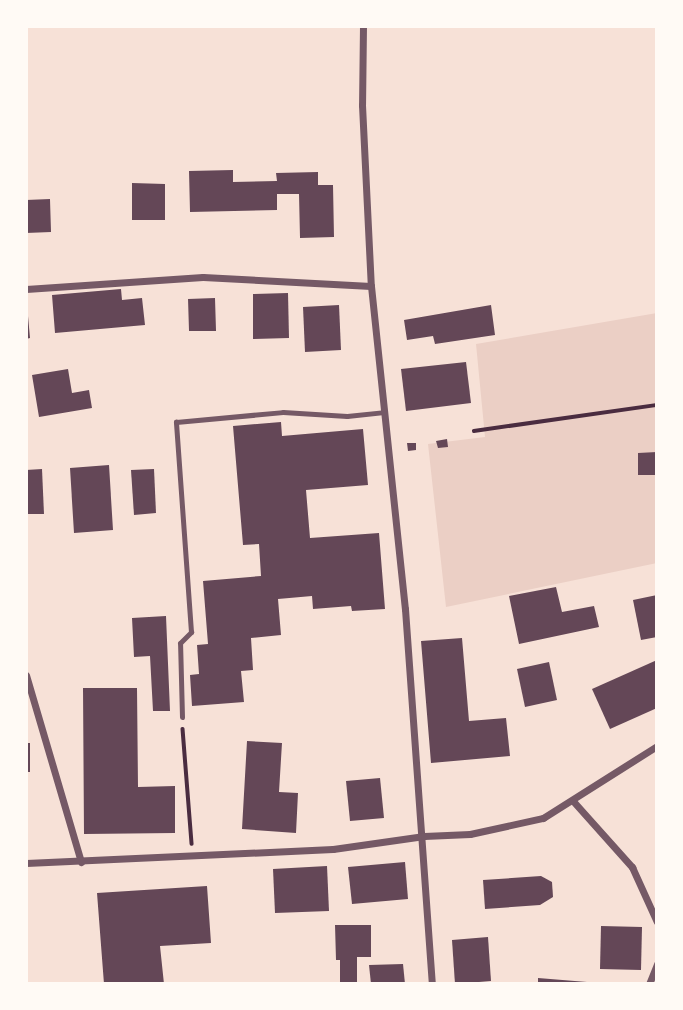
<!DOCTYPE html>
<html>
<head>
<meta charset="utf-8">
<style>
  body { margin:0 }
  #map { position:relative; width:683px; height:1010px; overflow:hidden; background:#f7e1d7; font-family:Ubuntu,sans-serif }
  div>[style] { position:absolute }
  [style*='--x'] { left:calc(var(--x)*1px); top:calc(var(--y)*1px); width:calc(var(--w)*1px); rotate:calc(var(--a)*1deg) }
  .green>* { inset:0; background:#ebcfc5 }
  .building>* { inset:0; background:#644757 }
  .path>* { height:3.5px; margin:-1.75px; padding:0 1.75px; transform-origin:1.75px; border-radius:1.75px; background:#4a2c40 }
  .service>* { height:5px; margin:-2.5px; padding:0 2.5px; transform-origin:2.5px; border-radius:2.5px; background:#755966 }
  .minor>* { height:7px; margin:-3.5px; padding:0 3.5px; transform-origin:3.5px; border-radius:3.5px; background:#755966 }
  span { translate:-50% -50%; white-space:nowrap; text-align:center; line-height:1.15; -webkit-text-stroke:5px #fffaf5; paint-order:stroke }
  .frame { position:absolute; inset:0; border:28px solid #fffaf5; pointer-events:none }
</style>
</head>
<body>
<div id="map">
  <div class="green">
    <i style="clip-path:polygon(657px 313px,657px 563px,446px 607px,428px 444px,485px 437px,476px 344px)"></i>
  </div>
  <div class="building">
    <i style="clip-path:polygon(233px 170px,233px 182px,277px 181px,276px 173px,318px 172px,318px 185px,333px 185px,334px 237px,300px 238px,299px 194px,277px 194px,277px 210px,190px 212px,189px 171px)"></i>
    <i style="clip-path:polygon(132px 183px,165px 184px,165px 220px,132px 220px)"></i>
    <i style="clip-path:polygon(50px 199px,51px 232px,26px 233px,26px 200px)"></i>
    <i style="clip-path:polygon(121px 289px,122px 300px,142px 298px,145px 325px,55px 333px,52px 295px)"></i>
    <i style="clip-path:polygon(288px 293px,289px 338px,253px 339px,253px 294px)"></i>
    <i style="clip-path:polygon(215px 298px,216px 331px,189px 331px,188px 299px)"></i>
    <i style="clip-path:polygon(339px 305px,341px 350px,305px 352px,303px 307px)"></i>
    <i style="clip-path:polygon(491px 305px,495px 335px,435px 344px,433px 336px,407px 340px,404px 320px)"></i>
    <i style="clip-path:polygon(26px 316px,28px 316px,30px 338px,26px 339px)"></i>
    <i style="clip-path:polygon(466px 362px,471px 403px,406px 411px,401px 369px)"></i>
    <i style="clip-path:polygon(68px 369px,72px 393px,89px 390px,92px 408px,39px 417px,32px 375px)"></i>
    <i style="clip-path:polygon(281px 422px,282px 436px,363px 429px,368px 485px,306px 490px,310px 538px,379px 533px,385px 609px,352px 611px,351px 606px,313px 609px,312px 596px,278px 599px,281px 635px,251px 638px,253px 670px,241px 671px,244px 702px,192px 706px,190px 675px,199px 674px,197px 645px,208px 644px,203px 581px,261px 576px,259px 544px,243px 545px,233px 426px)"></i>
    <i style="clip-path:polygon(447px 439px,448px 447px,438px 448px,436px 441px)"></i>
    <i style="clip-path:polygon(407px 443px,416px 443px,416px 450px,408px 451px)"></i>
    <i style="clip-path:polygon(657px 452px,657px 475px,638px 475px,638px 453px)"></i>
    <i style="clip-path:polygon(109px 465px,113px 530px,74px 533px,70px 468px)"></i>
    <i style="clip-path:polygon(42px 469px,44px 514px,26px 514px,26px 470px)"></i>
    <i style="clip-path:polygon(154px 469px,156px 513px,134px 515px,131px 470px)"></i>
    <i style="clip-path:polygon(556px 587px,562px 612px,594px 606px,599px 627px,519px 644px,509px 596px)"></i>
    <i style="clip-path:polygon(657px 595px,657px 637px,641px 640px,633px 600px)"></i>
    <i style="clip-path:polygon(166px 616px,170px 711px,153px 711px,150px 656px,134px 657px,132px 618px)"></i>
    <i style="clip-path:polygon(462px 638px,469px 721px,506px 718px,510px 756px,431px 763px,421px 641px)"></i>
    <i style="clip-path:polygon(657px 660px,657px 708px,610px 729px,592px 689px)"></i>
    <i style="clip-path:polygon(549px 662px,557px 700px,525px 707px,517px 669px)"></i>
    <i style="clip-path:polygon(83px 688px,137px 688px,138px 787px,175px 786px,175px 833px,84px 834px)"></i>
    <i style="clip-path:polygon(247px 741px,282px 743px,279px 792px,298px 793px,296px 833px,242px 829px)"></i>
    <i style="clip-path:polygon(26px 743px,30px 743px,30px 772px,26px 772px)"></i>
    <i style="clip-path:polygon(380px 778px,384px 818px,350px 821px,346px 781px)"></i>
    <i style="clip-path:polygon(405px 862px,408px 899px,352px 904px,348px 867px)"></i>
    <i style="clip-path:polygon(327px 866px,329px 911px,275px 913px,273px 869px)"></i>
    <i style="clip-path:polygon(541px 876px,552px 882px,553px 897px,540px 905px,485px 909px,483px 880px)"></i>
    <i style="clip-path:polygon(207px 886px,211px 943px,160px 946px,164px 984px,104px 984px,97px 893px)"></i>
    <i style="clip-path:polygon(335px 925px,371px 925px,371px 957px,357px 957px,357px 984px,340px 984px,340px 960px,336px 960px)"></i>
    <i style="clip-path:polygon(601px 926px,642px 927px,641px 970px,600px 969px)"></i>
    <i style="clip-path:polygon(488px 937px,491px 981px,455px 984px,452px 940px)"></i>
    <i style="clip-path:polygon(403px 964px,405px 984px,371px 984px,369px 965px)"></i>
    <i style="clip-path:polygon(538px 978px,587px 982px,587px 984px,538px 984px)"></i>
  </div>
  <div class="path">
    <i style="--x:474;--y:431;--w:185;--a:-8.1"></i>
    <i style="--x:183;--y:729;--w:115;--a:85.5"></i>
  </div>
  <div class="service">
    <i style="--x:182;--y:717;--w:74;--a:-91.5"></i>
    <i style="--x:180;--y:643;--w:16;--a:-45"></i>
    <i style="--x:191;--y:632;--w:211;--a:-94.1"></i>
    <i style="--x:176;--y:422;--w:107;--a:-5.3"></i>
    <i style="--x:283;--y:412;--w:64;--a:3.6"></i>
    <i style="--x:347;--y:416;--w:37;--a:-6"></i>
  </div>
  <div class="minor">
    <i style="--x:363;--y:26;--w:79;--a:90.7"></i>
    <i style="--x:362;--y:105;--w:181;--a:87.2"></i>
    <i style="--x:371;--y:286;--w:325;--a:84"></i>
    <i style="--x:405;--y:609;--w:376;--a:85.9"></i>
    <i style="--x:26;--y:289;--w:177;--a:-3.9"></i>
    <i style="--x:203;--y:277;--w:168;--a:3.1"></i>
    <i style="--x:26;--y:675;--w:195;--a:73.6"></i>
    <i style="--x:573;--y:801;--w:89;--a:48.2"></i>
    <i style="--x:632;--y:867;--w:60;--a:65.6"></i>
    <i style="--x:26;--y:863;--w:307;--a:-2.6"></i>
    <i style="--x:333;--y:849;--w:92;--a:-8.1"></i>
    <i style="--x:424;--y:836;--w:46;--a:-2.5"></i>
    <i style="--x:470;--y:834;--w:75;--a:-12.4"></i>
    <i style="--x:543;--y:818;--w:135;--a:-32.3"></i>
    <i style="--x:649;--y:984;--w:22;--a:-68"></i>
  </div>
  <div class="frame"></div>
</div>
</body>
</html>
